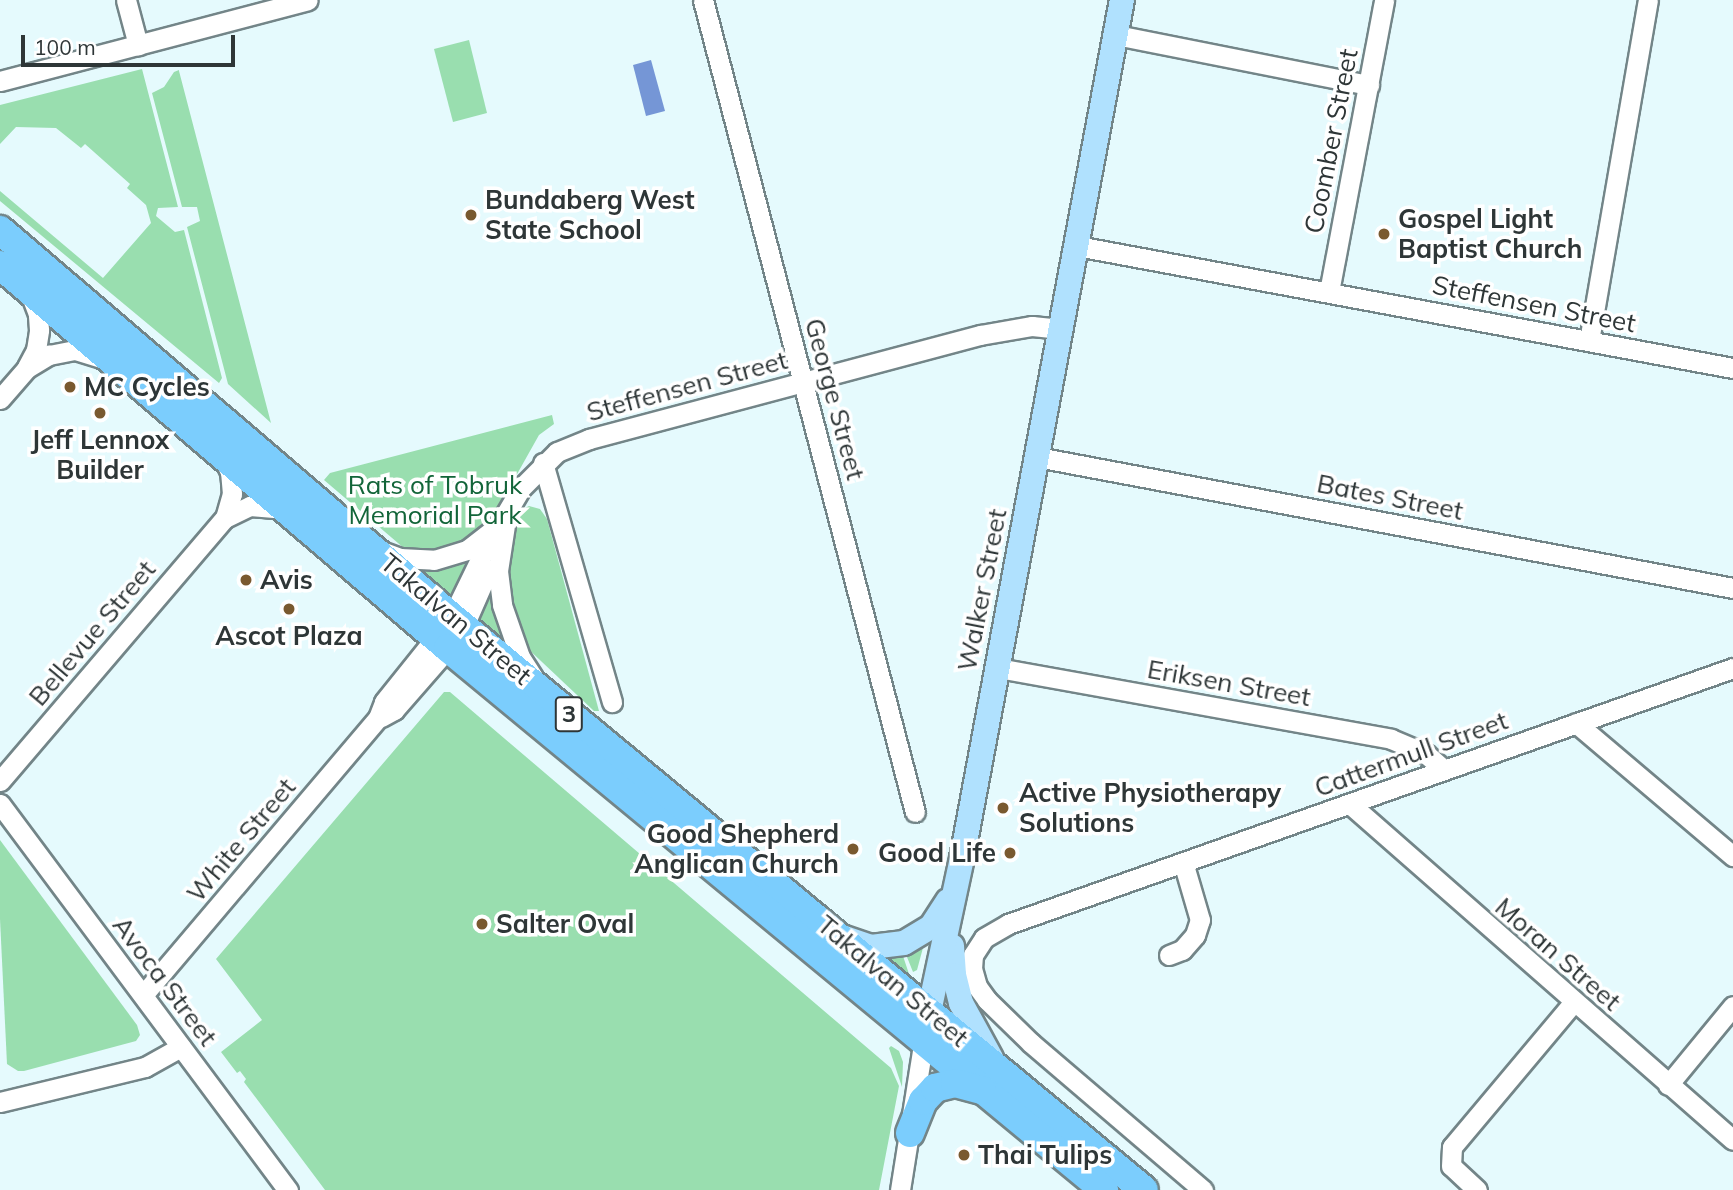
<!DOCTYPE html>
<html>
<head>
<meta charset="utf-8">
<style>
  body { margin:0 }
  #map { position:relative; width:1733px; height:1190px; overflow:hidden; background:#e5fafd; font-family:Mulish,sans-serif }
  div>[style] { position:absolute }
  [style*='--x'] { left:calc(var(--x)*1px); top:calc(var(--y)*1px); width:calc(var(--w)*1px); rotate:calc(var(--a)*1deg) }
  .green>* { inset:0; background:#99deaf }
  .water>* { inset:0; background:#7596d6 }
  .roads { filter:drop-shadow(2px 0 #738588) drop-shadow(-2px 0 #738588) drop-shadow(0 2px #738588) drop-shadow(0 -2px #738588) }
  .minor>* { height:19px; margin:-9.5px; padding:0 9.5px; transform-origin:9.5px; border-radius:9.5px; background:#fff }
  .major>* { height:24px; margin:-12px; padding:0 12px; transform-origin:12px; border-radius:12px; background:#b0e1fe }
  .highway>* { height:28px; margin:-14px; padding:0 14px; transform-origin:14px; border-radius:14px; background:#7bcdfd }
  .dots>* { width:19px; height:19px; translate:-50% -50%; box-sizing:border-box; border:4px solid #fff; border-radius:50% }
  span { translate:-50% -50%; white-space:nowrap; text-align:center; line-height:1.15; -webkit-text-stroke:7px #fff; paint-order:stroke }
  .shield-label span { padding:2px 5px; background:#fff; border:2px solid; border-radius:5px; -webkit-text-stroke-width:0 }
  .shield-label { font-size:24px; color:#2e3637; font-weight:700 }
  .street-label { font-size:26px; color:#2e3637 }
  .poi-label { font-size:26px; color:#2e3637; font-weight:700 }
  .left { translate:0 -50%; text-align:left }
  .right { translate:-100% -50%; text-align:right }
  .park-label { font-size:26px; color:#126539 }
  .scale { position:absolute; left:21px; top:35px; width:214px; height:32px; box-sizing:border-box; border:4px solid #2e3637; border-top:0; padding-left:9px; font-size:21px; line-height:24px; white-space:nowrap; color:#2e3637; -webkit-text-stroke:5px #fff; paint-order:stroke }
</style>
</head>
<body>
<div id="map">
  <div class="green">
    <i style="clip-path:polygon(469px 40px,487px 113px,453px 122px,434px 49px)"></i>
    <i style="clip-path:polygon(142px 69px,178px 207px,158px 208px,156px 216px,175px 232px,184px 230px,222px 378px,219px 383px,0 201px,0 191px,103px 278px,151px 223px,146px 205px,127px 188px,130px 184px,85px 144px,81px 148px,56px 128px,16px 127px,0 144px,0 105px)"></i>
    <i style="clip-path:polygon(179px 70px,179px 71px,271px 423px,228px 384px,187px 227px,200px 221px,197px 207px,182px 207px,152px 93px,164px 87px,174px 72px)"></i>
    <i style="clip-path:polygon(552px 415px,554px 424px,539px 435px,488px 526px,468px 542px,441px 553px,405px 549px,324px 480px,330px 473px)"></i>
    <i style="clip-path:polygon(529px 506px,540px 509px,547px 519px,599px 711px,594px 711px,525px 646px,505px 589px,510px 528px,519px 511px)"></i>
    <i style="clip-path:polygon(474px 553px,450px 599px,416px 568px)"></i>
    <i style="clip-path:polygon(489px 590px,492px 590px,511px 648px,476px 621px)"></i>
    <i style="clip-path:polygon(444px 692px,450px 692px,891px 1068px,899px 1086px,879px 1190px,325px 1190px,244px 1082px,246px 1079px,240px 1071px,237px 1073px,221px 1052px,262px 1020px,216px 959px)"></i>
    <i style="clip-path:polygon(0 840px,137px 1025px,140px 1035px,136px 1041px,24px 1071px,18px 1071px,7px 1064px,0 919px)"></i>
    <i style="clip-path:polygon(924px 944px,917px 970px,913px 972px,905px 952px)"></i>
    <i style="clip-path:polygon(902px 953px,909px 974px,909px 978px,883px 957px)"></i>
    <i style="clip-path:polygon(891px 1046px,899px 1051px,903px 1062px,902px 1087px,889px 1048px)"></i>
  </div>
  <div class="water">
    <i style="clip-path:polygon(651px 60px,665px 111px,646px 116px,633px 65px)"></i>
    <i style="clip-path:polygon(975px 611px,980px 613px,978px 632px,970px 637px,967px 627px)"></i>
  </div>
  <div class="roads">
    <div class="minor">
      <i style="--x:126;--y:0;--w:47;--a:75.1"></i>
      <i style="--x:703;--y:0;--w:839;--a:75.37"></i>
      <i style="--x:1116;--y:35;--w:258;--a:11.2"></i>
      <i style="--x:0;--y:81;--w:318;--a:-14.7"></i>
      <i style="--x:1077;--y:246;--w:667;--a:10.54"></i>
      <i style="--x:1329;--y:292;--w:297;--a:-79.3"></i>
      <i style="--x:1589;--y:341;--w:346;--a:-80.2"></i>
      <i style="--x:27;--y:367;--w:19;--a:-62"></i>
      <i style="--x:36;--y:350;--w:20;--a:-81"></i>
      <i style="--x:39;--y:330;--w:16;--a:-94"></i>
      <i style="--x:38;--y:314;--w:22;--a:-111"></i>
      <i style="--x:0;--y:399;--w:41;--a:-48.9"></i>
      <i style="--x:27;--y:368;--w:26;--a:-31"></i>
      <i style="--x:49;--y:355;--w:26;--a:-11"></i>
      <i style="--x:75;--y:350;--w:28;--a:17"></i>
      <i style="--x:1037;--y:457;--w:708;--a:10.66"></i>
      <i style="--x:543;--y:463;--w:249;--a:73.9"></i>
      <i style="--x:225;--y:518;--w:28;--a:-26"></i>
      <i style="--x:250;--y:506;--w:33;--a:5"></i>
      <i style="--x:505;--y:525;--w:47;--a:98.7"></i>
      <i style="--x:498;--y:571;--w:34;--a:83"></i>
      <i style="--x:502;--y:605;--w:55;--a:70.9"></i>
      <i style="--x:520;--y:657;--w:24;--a:57"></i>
      <i style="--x:381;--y:551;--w:20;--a:20"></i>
      <i style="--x:400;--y:558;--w:34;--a:3"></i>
      <i style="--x:434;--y:560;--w:34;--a:-17"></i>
      <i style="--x:467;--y:550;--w:31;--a:-38"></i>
      <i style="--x:998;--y:668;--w:399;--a:10.2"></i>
      <i style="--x:1391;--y:739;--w:38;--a:23"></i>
      <i style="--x:1426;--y:754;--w:23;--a:41"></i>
      <i style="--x:381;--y:717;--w:15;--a:-28"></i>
      <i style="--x:394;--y:710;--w:82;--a:-48.9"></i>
      <i style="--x:448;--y:648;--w:27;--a:-54"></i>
      <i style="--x:464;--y:626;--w:62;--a:-66.3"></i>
      <i style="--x:1576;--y:723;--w:206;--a:40.3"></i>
      <i style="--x:0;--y:781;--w:346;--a:-49.5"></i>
      <i style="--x:225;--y:518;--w:25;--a:-74"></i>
      <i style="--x:232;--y:494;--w:22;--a:-95"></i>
      <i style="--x:230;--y:472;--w:14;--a:-115"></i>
      <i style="--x:0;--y:804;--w:482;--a:53.3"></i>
      <i style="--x:1350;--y:804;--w:509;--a:41.26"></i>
      <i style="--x:1169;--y:955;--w:14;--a:-21"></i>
      <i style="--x:1182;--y:950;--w:20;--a:-49"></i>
      <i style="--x:1195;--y:935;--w:16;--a:-72"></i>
      <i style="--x:1200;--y:920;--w:60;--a:-106.3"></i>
      <i style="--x:143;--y:995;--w:363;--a:-49.7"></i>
      <i style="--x:378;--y:718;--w:17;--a:-69"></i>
      <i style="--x:384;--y:702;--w:109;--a:-51.3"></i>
      <i style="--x:452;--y:617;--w:78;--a:-64.1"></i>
      <i style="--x:486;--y:547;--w:69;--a:-59.3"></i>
      <i style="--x:521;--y:488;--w:51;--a:-45"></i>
      <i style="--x:557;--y:452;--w:35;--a:-22"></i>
      <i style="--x:589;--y:439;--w:405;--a:-14.9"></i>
      <i style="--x:980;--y:335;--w:53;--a:-9.8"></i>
      <i style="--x:1032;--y:326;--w:29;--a:6"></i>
      <i style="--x:1668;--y:1085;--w:102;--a:-50.6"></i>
      <i style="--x:0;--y:1102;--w:149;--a:-13.6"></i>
      <i style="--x:145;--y:1067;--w:41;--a:-29.1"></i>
      <i style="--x:900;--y:1190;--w:160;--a:-81"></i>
      <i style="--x:1203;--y:1190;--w:226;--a:-139.5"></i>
      <i style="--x:1031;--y:1043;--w:62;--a:-135.7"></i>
      <i style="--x:987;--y:1000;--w:17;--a:-126"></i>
      <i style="--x:977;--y:986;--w:18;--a:-106"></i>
      <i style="--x:972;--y:969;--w:14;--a:-86"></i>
      <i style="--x:973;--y:955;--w:20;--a:-57"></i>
      <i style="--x:984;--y:938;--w:28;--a:-30"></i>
      <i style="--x:1008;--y:924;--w:769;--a:-19.45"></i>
      <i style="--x:1477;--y:1190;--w:35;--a:-137"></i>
      <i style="--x:1451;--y:1166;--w:19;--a:-87"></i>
      <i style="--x:1452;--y:1147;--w:188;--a:-50"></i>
    </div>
    <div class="major">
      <i style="--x:842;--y:937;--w:31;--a:19"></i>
      <i style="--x:871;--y:947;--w:33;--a:-7"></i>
      <i style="--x:904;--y:943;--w:31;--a:-31"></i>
      <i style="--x:931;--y:927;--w:31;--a:-57"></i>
      <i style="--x:952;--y:946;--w:29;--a:86"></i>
      <i style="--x:954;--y:975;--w:29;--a:76"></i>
      <i style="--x:961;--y:1003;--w:63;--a:61.4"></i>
      <i style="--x:929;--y:1012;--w:157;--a:-77.9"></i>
      <i style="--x:962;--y:858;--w:873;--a:-79.44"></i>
    </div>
    <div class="highway">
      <i style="--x:0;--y:230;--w:595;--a:40.57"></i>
      <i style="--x:452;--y:617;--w:898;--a:39.63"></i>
      <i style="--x:0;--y:265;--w:589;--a:40.53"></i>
      <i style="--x:448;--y:648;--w:851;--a:39.56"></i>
      <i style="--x:910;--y:1133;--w:35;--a:-68"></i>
      <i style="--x:923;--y:1101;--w:18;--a:-47"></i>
      <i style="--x:935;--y:1088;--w:21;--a:-14"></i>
      <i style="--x:955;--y:1083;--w:28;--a:15"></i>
    </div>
  </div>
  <div class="dots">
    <i style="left:471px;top:215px;background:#79592f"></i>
    <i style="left:1384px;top:234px;background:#79592f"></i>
    <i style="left:70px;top:387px;background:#79592f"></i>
    <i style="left:100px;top:413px;background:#79592f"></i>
    <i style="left:246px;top:580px;background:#79592f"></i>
    <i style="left:289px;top:609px;background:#79592f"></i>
    <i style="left:1003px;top:808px;background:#79592f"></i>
    <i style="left:853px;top:849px;background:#79592f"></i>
    <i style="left:1010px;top:853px;background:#79592f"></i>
    <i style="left:482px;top:924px;background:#79592f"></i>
    <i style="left:964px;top:1155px;background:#79592f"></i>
  </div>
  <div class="shield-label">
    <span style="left:569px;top:714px">3</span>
  </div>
  <div class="street-label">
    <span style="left:1331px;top:141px;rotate:-79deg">Coomber Street</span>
    <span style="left:1534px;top:304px;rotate:11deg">Steffensen Street</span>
    <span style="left:687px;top:386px;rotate:-15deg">Steffensen Street</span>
    <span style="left:835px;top:399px;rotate:75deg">George Street</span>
    <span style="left:1390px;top:497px;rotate:11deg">Bates Street</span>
    <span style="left:982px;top:590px;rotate:-79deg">Walker Street</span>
    <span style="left:456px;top:619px;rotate:40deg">Takalvan Street</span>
    <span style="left:92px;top:633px;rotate:-50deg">Bellevue Street</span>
    <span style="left:1229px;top:683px;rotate:10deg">Eriksen Street</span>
    <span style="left:1411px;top:754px;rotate:-20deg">Cattermull Street</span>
    <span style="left:241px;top:840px;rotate:-50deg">White Street</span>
    <span style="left:1558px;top:954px;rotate:41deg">Moran Street</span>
    <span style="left:165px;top:981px;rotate:53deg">Avoca Street</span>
    <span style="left:893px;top:981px;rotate:40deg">Takalvan Street</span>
  </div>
  <div class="poi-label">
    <span class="left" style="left:485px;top:215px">Bundaberg West<br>State School</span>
    <span class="left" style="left:1398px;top:234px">Gospel Light<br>Baptist Church</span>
    <span class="left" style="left:84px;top:387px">MC Cycles</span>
    <span style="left:100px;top:455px">Jeff Lennox<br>Builder</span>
    <span class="left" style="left:260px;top:580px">Avis</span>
    <span style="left:289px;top:636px">Ascot Plaza</span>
    <span class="left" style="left:1019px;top:808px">Active Physiotherapy<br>Solutions</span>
    <span class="right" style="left:839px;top:849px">Good Shepherd<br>Anglican Church</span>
    <span class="right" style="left:996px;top:853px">Good Life</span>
    <span class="left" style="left:496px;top:924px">Salter Oval</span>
    <span class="left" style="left:978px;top:1155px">Thai Tulips</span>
  </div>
  <div class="park-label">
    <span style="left:435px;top:500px">Rats of Tobruk<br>Memorial Park</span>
  </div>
  <div class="scale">100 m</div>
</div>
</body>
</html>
